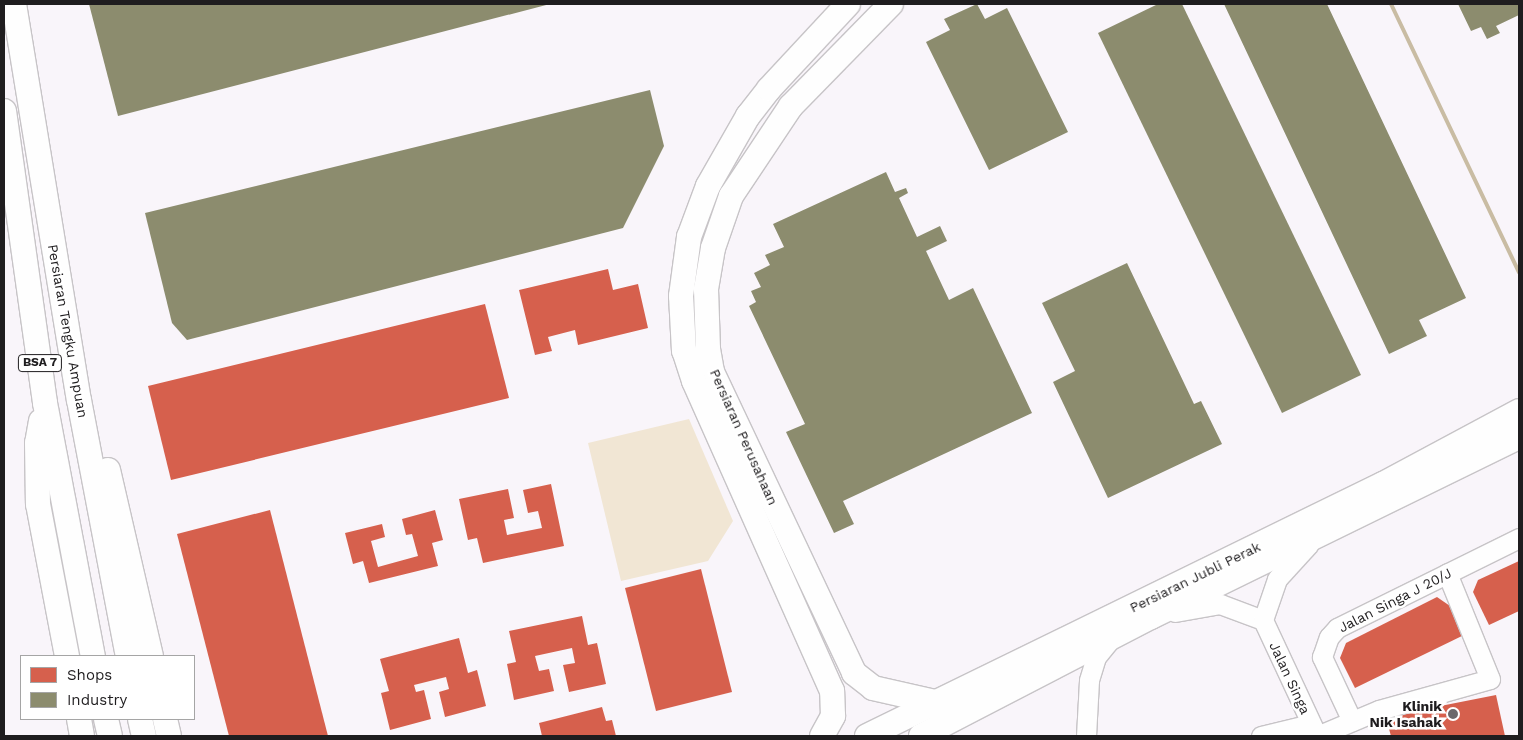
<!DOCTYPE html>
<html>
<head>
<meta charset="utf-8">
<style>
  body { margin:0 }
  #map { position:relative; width:1523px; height:740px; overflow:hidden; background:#f9f5fa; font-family:"Work Sans",sans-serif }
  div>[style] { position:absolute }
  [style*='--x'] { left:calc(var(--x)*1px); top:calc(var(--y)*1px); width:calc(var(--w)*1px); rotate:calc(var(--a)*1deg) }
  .green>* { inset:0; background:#f1e6d4 }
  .shops>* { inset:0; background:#d6604d }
  .industry>* { inset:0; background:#8c8c6e }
  .stream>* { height:4px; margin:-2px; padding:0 2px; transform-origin:2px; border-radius:2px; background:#c9bca3 }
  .roads { filter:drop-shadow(1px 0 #c7c4c7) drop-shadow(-1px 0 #c7c4c7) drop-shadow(0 1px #c7c4c7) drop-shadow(0 -1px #c7c4c7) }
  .minor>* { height:19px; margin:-9.5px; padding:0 9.5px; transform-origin:9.5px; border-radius:9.5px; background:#fefefe }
  .major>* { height:24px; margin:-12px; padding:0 12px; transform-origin:12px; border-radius:12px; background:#fefefe }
  .dots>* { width:14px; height:14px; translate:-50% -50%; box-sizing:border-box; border:2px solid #fff; border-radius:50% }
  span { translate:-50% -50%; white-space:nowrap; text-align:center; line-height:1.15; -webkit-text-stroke:5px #fff; paint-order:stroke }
  .shield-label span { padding:1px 4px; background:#fff; border:1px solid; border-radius:4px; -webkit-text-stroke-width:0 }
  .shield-label { font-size:12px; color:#1f1d1f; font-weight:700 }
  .street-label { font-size:14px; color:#1f1d1f }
  .poi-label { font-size:14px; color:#1f1d1f; font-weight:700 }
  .right { translate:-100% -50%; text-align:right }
  .frame { position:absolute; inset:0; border:5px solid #1f1d1f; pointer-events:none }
  .legend { position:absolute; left:20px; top:655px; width:175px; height:65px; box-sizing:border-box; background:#fff; border:1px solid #a5a5a5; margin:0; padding:6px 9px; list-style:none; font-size:15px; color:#1f1d1f }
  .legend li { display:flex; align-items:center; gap:10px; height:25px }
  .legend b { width:25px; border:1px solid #a5a5a5 }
</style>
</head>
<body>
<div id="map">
  <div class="green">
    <i style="clip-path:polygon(689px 419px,733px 521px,708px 561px,621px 581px,588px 443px)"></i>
  </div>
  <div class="shops">
    <i style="clip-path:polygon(608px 269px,613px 290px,638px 284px,648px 328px,578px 345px,575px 330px,548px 337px,552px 351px,535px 355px,519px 290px)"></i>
    <i style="clip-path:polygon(485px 304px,509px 398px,171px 480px,148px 386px)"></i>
    <i style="clip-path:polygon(551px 484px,564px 546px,483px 563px,477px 538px,468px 540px,459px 499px,508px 489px,514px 518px,504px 520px,507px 535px,542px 528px,538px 511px,528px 513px,523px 490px)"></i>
    <i style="clip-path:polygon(270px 510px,328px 736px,229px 736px,177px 534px)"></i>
    <i style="clip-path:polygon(435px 510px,443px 540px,432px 543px,438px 566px,369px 583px,363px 561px,353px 564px,345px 533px,382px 524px,385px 537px,371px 541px,378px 567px,418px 556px,412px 534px,406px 535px,402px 519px)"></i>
    <i style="clip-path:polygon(1519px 561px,1519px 611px,1489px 625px,1473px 592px,1478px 580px)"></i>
    <i style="clip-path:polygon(701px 569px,732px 692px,656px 711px,625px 588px)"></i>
    <i style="clip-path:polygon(1437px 597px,1450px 606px,1464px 635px,1355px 688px,1340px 658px,1346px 643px)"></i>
    <i style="clip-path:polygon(582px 616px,588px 645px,597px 643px,606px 684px,569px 692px,563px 665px,575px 663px,572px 648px,535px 656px,539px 671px,549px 669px,554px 691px,514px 700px,507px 664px,516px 662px,509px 631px)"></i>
    <i style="clip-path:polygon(459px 638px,468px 673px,477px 670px,486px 706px,445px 717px,439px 692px,449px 689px,446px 677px,414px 685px,416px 692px,424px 690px,431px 719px,390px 730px,381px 693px,389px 691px,380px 659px)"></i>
    <i style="clip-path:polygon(1496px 695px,1505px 736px,1391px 736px,1387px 722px,1410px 712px)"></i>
    <i style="clip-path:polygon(602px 707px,606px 721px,612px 720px,616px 736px,542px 736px,539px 723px)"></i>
  </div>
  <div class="industry">
    <i style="clip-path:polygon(89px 4px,550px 4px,118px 116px)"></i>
    <i style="clip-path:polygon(977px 4px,985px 19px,1007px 8px,1068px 132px,989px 170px,926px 42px,950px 30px,944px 19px)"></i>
    <i style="clip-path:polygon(1158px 4px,1182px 4px,1361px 375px,1282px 413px,1098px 33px)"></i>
    <i style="clip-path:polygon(1224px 4px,1327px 4px,1466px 298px,1419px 320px,1427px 336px,1389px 354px)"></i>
    <i style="clip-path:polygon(1458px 4px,1519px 4px,1519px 15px,1496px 26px,1500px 33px,1487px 39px,1481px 27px,1471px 31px)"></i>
    <i style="clip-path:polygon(650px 90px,664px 146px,623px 228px,187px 340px,172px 323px,145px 213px)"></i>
    <i style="clip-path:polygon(886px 172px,895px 192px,906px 188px,908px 193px,899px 198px,917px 237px,940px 226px,947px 241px,926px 251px,949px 300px,973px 288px,1032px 413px,843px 501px,854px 524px,834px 533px,786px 432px,805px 424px,749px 306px,756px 302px,751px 291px,761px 287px,754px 273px,770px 265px,765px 255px,784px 247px,773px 224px)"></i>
    <i style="clip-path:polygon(1127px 263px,1194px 404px,1201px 401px,1222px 444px,1108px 498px,1053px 382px,1075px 371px,1042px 303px)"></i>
  </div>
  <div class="stream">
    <i style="--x:1391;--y:4;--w:297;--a:64.5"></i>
  </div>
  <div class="roads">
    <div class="minor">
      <i style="--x:1175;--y:612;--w:46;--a:-10.1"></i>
      <i style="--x:1220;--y:604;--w:46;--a:20.4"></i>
      <i style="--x:1263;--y:620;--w:128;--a:65"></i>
      <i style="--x:1263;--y:620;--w:43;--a:-71.1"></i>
      <i style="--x:1277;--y:579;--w:47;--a:-47.6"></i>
      <i style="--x:1352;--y:721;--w:71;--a:-115.1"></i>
      <i style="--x:1322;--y:657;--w:21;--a:-71"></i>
      <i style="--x:1329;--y:637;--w:12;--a:-48"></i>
      <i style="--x:1337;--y:628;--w:203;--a:-26.3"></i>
      <i style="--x:1086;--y:736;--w:56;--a:-86.9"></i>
      <i style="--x:1089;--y:680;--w:24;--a:-73"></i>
      <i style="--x:1096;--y:657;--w:22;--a:-51"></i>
      <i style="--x:1261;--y:736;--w:51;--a:-13.5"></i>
      <i style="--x:1317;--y:736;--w:67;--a:-22.8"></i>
      <i style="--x:1379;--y:710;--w:115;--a:-15.6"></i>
      <i style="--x:1490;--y:679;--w:114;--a:-112.1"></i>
    </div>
    <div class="major">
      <i style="--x:14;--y:4;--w:401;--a:80.7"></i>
      <i style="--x:79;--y:400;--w:261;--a:79.2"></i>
      <i style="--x:891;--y:4;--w:143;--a:134.4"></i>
      <i style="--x:791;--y:106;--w:108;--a:123.7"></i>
      <i style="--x:731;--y:196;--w:55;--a:109.1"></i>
      <i style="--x:713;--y:248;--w:42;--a:99.7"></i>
      <i style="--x:706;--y:289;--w:60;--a:88.1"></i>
      <i style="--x:708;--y:349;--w:23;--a:80"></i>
      <i style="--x:712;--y:372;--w:333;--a:64.7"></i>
      <i style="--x:854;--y:673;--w:24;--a:38"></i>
      <i style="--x:873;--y:688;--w:68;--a:12.8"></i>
      <i style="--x:4;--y:111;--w:295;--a:82"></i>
      <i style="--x:45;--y:403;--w:258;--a:79.3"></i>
      <i style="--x:41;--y:421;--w:22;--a:100"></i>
      <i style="--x:37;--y:443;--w:61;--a:89.1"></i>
      <i style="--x:38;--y:504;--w:155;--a:79.2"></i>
      <i style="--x:108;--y:470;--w:191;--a:77"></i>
      <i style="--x:79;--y:719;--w:17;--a:80"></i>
      <i style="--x:106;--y:719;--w:17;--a:77"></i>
      <i style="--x:140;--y:719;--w:17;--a:77"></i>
      <i style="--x:165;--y:719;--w:17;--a:77"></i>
      <i style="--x:822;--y:736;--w:23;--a:-61"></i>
      <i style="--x:833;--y:716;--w:25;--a:-92"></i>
      <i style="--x:832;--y:691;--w:339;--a:-114"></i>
      <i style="--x:694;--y:381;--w:32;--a:-108"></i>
      <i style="--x:684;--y:351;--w:55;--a:-93.1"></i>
      <i style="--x:681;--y:296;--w:60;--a:-82.3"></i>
      <i style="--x:689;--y:237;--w:54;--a:-69.6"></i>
      <i style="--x:708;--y:186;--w:81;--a:-60.3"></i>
      <i style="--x:748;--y:116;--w:34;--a:-52"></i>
      <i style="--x:769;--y:89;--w:116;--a:-47.1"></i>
      <i style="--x:867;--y:736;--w:574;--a:-26.03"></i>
      <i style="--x:1383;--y:484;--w:154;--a:-28.2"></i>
      <i style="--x:921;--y:736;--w:259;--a:-27.4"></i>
      <i style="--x:1151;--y:617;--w:410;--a:-26.1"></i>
    </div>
  </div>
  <div class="dots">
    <i style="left:1453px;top:714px;background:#6b696c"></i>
  </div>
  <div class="shield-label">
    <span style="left:40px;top:363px">BSA 7</span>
  </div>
  <div class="street-label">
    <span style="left:68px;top:331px;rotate:80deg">Persiaran Tengku Ampuan</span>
    <span style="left:744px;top:437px;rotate:66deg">Persiaran Perusahaan</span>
    <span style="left:1195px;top:577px;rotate:-26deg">Persiaran Jubli Perak</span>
    <span style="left:1395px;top:600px;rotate:-27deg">Jalan Singa J 20/J</span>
    <span style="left:1290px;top:678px;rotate:65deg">Jalan Singa</span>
  </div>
  <div class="poi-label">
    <span class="right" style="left:1442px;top:714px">Klinik<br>Nik Isahak</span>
  </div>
  <div class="frame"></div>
  <ul class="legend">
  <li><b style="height:14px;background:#d6604d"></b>Shops</li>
  <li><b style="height:14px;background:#8c8c6e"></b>Industry</li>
  </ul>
</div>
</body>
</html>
